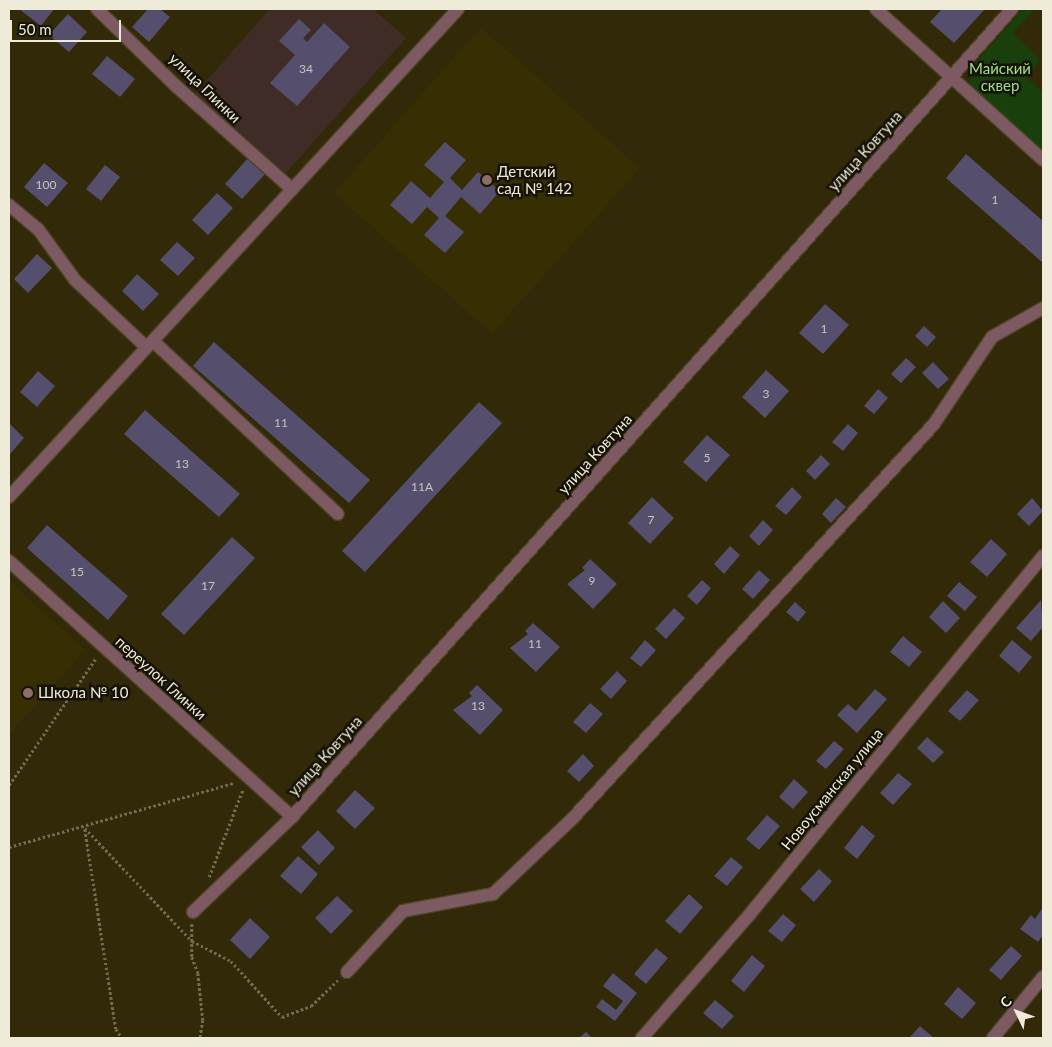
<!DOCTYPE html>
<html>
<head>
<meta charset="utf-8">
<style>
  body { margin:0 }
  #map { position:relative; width:1052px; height:1047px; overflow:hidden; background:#312908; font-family:Lato,sans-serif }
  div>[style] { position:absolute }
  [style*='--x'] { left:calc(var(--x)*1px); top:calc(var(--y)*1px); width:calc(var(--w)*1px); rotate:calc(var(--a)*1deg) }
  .built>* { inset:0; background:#382e03 }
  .medical>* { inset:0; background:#3f2c26 }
  .green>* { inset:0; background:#183f0c }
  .building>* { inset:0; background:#554e6c }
  .path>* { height:2.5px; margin-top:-1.25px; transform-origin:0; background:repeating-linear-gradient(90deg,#736c51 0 2.5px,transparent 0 5px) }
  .roads { filter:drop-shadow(1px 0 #4c4425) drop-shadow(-1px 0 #4c4425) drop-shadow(0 1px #4c4425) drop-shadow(0 -1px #4c4425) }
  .minor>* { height:12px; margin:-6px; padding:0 6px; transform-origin:6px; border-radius:6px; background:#7d5961 }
  .dots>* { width:14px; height:14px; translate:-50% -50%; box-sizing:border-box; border:2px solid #161206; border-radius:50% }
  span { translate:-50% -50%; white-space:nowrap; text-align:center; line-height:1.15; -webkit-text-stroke:5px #161206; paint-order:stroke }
  .number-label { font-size:12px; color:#c8c4be }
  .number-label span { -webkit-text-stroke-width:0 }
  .park-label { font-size:15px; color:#9be388 }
  .street-label { font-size:15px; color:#efebd9 }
  .poi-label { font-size:15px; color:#efebd9 }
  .left { translate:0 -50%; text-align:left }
  .frame { position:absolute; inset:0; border:10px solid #efebd9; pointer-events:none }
  .north { position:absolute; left:992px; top:987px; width:50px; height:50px; -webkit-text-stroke:4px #161206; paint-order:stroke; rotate:312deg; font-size:14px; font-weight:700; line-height:20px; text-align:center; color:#efebd9 }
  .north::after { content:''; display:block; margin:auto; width:18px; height:22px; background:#efebd9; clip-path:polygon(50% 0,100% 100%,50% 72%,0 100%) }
  .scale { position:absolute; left:10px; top:20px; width:111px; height:22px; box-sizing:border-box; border:2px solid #efebd9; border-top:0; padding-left:6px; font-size:15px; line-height:18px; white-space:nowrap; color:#efebd9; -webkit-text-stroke:4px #161206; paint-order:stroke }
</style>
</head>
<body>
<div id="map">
  <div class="built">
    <i style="clip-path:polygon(481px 27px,640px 168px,492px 334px,334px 193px)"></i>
    <i style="clip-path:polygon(9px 580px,85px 650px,9px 735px)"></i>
  </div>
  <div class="medical">
    <i style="clip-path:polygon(270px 9px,373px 9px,406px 38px,284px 175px,194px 95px)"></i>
  </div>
  <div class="green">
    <i style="clip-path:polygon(1023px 9px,1035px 9px,1013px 33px,1040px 60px,1027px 78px,1043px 92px,1043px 153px,969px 86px,975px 63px)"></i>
  </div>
  <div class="building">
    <i style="clip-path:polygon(19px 9px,54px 9px,41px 26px)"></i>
    <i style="clip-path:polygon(148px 9px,160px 9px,170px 17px,149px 42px,132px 27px)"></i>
    <i style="clip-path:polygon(942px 9px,985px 9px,954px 43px,930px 22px)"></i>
    <i style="clip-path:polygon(68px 14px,87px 32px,69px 52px,49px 35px)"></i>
    <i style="clip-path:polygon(299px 19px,311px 30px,303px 38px,307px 42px,324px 23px,350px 47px,297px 106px,270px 83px,295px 55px,279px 41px)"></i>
    <i style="clip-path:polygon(107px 56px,135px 79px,120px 97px,92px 74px)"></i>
    <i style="clip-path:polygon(445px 142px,466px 160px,450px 178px,462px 190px,478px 172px,500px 191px,480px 214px,461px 197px,445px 216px,464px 232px,445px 253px,424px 235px,439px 218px,427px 207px,412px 224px,390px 205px,411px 181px,430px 198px,444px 182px,424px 165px)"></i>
    <i style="clip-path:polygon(966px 154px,1043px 221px,1043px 263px,946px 178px)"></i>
    <i style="clip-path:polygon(248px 158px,265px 174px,242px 199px,225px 184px)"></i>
    <i style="clip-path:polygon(44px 163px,68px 183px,47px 207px,24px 187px)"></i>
    <i style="clip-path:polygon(105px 165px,120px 177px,101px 201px,86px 189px)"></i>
    <i style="clip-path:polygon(217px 193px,233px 208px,208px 235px,192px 220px)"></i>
    <i style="clip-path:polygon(177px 242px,195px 258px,178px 276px,160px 260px)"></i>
    <i style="clip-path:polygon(37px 254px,52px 268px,28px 293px,14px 279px)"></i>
    <i style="clip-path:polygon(137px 274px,159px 294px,143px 311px,122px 291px)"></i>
    <i style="clip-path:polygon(825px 304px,849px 325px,823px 354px,799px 333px)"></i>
    <i style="clip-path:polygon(924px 326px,936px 337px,927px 347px,915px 336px)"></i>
    <i style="clip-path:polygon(214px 342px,370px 480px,349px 503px,193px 366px)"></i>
    <i style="clip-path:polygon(906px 358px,916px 367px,901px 383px,891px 374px)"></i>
    <i style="clip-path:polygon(933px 362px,949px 379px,938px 389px,922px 373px)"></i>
    <i style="clip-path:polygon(766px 370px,789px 391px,765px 418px,742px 397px)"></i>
    <i style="clip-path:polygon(38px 371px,55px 386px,37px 407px,20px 392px)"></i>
    <i style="clip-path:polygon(878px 389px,888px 398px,874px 414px,864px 406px)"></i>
    <i style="clip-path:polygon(479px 402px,502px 423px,365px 572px,342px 551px)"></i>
    <i style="clip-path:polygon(145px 410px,240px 494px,219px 517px,124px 434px)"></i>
    <i style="clip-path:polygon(9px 423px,24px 438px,10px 454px,9px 453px)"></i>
    <i style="clip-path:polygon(848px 424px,858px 433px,843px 451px,832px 442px)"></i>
    <i style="clip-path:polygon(707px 435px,730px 455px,706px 482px,683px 462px)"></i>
    <i style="clip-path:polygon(821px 455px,830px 464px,815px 480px,806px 471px)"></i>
    <i style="clip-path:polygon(792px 487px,802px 497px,786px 515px,775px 506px)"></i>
    <i style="clip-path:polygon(652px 497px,674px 518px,650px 544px,628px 523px)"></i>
    <i style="clip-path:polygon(836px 498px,846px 507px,831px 523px,822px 514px)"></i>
    <i style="clip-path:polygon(1032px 498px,1043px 511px,1029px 526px,1017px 514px)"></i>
    <i style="clip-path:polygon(763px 520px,773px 530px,759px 546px,749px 536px)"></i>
    <i style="clip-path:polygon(47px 525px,128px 596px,108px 620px,27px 548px)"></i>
    <i style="clip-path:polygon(232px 537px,255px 558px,184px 635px,161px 614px)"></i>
    <i style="clip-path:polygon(991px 539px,1007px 554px,987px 577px,970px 562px)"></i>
    <i style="clip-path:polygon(730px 546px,740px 555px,724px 574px,714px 564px)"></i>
    <i style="clip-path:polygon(590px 559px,617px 584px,593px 609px,567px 584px,585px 570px,582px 568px)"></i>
    <i style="clip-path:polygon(759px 570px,770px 580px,753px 599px,742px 589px)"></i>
    <i style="clip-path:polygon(702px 580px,711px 588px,697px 605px,687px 596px)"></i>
    <i style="clip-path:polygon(959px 582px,977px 597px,965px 611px,947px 596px)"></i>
    <i style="clip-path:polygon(1041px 600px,1043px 627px,1031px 641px,1016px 628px)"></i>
    <i style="clip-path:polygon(943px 601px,960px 618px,946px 633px,929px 617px)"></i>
    <i style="clip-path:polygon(795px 602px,806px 612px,798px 622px,786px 612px)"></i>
    <i style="clip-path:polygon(674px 608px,685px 618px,666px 639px,655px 629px)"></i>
    <i style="clip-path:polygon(533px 623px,560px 647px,536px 672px,510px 648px,528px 634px,525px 631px)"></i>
    <i style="clip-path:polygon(903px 636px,922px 652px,909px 667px,890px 652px)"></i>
    <i style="clip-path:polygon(645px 640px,656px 650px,641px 667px,630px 658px)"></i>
    <i style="clip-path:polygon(1012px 640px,1032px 657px,1019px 673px,999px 656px)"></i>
    <i style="clip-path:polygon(617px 671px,627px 681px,611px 699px,600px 689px)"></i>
    <i style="clip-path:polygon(477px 685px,503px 710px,480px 735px,453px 710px,472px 696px,469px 693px)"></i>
    <i style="clip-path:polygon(875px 689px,887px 699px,857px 733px,837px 715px,848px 704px,856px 711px)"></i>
    <i style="clip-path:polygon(967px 690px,979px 700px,960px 721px,948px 711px)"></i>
    <i style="clip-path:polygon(590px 703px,603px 714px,586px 733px,573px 722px)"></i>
    <i style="clip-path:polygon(927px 737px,944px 752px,933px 763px,917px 748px)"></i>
    <i style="clip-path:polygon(834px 741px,844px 749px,826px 769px,816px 761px)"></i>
    <i style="clip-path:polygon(583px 754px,594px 766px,579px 782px,567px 771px)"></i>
    <i style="clip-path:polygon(898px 773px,912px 784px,893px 805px,880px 793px)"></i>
    <i style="clip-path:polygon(794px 779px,808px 792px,793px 809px,779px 797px)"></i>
    <i style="clip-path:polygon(355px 790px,375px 808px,355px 829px,336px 811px)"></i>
    <i style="clip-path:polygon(767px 815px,780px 826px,759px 850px,746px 839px)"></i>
    <i style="clip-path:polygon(862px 825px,875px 836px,857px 859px,844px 848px)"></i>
    <i style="clip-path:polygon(318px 830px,335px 848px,319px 865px,301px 847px)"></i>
    <i style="clip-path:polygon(298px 856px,318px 874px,301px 894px,280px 876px)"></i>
    <i style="clip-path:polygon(731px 857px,743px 867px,727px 886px,714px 876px)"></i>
    <i style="clip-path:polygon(819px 869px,832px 881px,814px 902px,800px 889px)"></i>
    <i style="clip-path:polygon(689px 894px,703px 907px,680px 934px,665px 921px)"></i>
    <i style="clip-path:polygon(337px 896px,353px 911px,331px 934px,315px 918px)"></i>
    <i style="clip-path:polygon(1043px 907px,1043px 935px,1038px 942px,1020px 929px,1031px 915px,1035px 919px)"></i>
    <i style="clip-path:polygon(783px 914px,796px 925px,782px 942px,768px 931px)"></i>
    <i style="clip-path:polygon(250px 918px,270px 937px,250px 959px,230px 940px)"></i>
    <i style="clip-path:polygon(1011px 946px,1022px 956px,1001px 980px,989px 970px)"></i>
    <i style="clip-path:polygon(656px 948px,668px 958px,646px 984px,634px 974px)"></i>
    <i style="clip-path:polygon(752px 955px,765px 966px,744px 992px,731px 981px)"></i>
    <i style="clip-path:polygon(613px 973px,637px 993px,615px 1021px,596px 1007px,602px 999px,616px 1010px,623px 1001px,603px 986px)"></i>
    <i style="clip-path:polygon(958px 987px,976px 1003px,962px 1019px,944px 1004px)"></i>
    <i style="clip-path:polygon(715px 1000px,734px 1016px,722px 1029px,703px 1013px)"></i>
    <i style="clip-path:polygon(920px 1026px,934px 1038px,909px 1038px)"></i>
    <i style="clip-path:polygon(586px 1032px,592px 1038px,579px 1038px)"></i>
  </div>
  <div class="path">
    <i style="--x:9;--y:785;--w:154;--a:-55.6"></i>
    <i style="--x:85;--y:828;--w:156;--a:46.6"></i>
    <i style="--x:192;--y:941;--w:44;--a:27.1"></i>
    <i style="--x:231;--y:961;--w:76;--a:47.7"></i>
    <i style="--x:282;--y:1017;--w:31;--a:-21"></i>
    <i style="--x:311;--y:1006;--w:37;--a:-44"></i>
    <i style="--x:85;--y:829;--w:202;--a:81.2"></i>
    <i style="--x:116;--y:1029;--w:11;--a:56"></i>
    <i style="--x:9;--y:847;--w:234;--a:-15.9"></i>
    <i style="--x:209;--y:877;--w:94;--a:-68.9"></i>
    <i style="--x:192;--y:924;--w:33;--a:90"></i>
    <i style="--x:192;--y:957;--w:17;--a:69"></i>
    <i style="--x:198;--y:973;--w:47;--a:83.9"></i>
    <i style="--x:203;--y:1020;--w:18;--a:99"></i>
  </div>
  <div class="roads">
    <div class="minor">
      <i style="--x:97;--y:9;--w:112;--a:44.3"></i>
      <i style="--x:177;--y:87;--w:154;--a:41.6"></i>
      <i style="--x:876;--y:9;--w:225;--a:42.1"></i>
      <i style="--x:9;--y:205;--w:38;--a:40"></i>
      <i style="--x:38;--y:229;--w:63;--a:54"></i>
      <i style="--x:75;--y:280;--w:98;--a:43.3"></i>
      <i style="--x:153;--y:341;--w:253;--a:43.1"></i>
      <i style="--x:9;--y:497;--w:663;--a:-47.38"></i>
      <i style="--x:9;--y:561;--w:382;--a:42.1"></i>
      <i style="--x:193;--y:912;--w:137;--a:-43.8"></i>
      <i style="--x:292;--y:817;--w:1082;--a:-48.3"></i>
      <i style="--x:347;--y:972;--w:83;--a:-47.4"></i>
      <i style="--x:403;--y:911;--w:92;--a:-10.7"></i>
      <i style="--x:493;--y:894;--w:110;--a:-43.5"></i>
      <i style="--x:573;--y:818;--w:534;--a:-47.5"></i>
      <i style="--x:934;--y:424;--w:105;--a:-56.3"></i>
      <i style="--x:992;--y:337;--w:59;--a:-29.6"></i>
      <i style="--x:642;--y:1038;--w:164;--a:-48.9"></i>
      <i style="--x:750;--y:914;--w:463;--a:-50.7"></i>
      <i style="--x:993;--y:1038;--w:79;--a:-50.7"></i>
    </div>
  </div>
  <div class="dots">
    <i style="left:487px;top:180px;background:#8d6e63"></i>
    <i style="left:28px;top:693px;background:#8d6e63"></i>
  </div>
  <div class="number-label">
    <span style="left:306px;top:69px">34</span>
    <span style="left:46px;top:185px">100</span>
    <span style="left:995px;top:200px">1</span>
    <span style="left:824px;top:329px">1</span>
    <span style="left:766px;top:394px">3</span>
    <span style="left:281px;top:423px">11</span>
    <span style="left:707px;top:458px">5</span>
    <span style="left:182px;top:464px">13</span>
    <span style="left:422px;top:487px">11А</span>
    <span style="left:651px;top:520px">7</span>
    <span style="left:77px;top:572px">15</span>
    <span style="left:592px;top:581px">9</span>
    <span style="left:208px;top:586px">17</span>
    <span style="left:535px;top:644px">11</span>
    <span style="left:478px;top:706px">13</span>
  </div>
  <div class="park-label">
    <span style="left:1000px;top:77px">Майский<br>сквер</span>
  </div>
  <div class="street-label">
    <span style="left:205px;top:88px;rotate:44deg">улица Глинки</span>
    <span style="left:865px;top:151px;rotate:-48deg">улица Ковтуна</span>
    <span style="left:595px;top:454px;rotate:-48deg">улица Ковтуна</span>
    <span style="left:161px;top:678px;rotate:42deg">переулок Глинки</span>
    <span style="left:325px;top:756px;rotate:-48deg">улица Ковтуна</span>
    <span style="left:832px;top:789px;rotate:-51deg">Новоусманская улица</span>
  </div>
  <div class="poi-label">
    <span class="left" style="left:497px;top:180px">Детский<br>сад № 142</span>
    <span class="left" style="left:38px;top:693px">Школа № 10</span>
  </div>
  <div class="frame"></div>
  <div class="north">С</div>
  <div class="scale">50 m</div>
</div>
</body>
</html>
